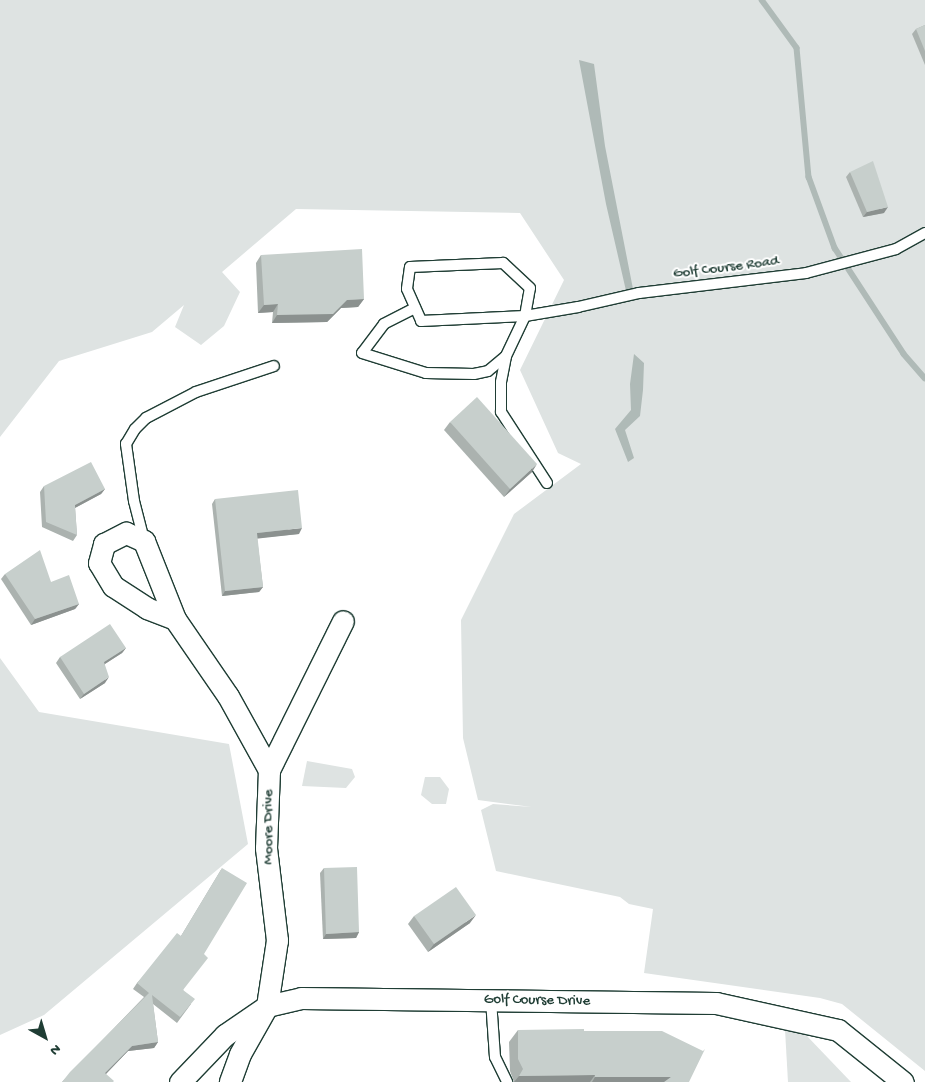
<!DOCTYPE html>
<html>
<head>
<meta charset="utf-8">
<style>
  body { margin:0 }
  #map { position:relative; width:925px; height:1082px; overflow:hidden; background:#fff; font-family:"Gochi Hand",sans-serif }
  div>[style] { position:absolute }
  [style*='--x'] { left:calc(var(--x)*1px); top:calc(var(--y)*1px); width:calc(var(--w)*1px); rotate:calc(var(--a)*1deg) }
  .green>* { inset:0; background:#dee3e2 }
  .water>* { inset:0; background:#afbab7 }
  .stream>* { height:5.5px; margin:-2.75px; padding:0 2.75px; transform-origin:2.75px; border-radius:2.75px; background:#afbab7 }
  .roads { filter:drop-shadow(1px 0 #1f3d34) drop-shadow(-1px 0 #1f3d34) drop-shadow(0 1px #1f3d34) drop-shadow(0 -1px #1f3d34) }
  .lane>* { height:10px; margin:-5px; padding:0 5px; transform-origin:5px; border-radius:5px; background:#fff }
  .street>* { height:21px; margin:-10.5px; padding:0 10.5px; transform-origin:10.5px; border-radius:10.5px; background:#fff }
  .wall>* { inset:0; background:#abb2af }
  .shaded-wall>* { inset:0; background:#8b918f }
  .building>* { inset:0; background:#c7cfcc }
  span { translate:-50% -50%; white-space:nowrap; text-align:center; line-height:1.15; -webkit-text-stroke:4px #fff; paint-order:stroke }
  .street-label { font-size:15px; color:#1f3d34 }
  .north { position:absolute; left:20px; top:1012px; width:50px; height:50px; -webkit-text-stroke:4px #fff; paint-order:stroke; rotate:141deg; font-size:14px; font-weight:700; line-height:20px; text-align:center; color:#1f3d34 }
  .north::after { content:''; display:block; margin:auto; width:18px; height:22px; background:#1f3d34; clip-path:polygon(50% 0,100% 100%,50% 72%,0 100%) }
</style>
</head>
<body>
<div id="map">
  <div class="green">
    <i style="clip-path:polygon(0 0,925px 0,925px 1071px,842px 1004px,820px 998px,644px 973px,653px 909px,629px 904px,620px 897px,496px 871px,481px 810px,493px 804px,532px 807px,478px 800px,463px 738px,461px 620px,514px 514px,581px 464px,558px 453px,520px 370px,564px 280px,520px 213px,296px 209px,222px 272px,240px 292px,224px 326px,201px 345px,175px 327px,184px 305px,152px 332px,59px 361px,0 437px)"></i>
    <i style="clip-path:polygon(0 658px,39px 712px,229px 744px,248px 844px,44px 1015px,0 1035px)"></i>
    <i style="clip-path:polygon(307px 761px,352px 769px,355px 777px,346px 788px,302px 786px)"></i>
    <i style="clip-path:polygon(425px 777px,440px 777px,449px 789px,446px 804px,432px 804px,421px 795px)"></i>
    <i style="clip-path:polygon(784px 1012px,851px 1082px,788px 1082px)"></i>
  </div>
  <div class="water">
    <i style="clip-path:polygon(579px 60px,594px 64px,605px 146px,634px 294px,627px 295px,606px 204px)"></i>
    <i style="clip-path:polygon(634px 354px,644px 363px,643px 390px,640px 416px,625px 430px,634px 458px,628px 462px,615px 429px,631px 410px,630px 384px)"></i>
  </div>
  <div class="stream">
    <i style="--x:762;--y:0;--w:59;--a:53.9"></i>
    <i style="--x:797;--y:48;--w:130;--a:84.7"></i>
    <i style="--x:809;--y:177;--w:76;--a:69.9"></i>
    <i style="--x:835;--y:248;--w:126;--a:56.9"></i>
    <i style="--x:904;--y:354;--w:32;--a:49"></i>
  </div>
  <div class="roads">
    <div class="lane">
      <i style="--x:415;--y:308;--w:35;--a:153"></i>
      <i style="--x:384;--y:324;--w:36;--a:127"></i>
      <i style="--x:362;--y:353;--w:67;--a:17.4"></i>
      <i style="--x:426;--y:373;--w:48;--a:1.2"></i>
      <i style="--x:474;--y:374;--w:14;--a:-12"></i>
      <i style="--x:488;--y:371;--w:23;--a:-40"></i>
      <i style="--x:547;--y:483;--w:85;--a:-122.9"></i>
      <i style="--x:501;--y:412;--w:30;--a:-90"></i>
      <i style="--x:501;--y:382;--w:26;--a:-79"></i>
      <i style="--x:506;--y:356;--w:44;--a:-64.6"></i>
      <i style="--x:525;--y:316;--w:28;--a:-80"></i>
      <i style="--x:530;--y:288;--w:37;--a:-137"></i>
      <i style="--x:503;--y:263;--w:93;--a:177.5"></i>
      <i style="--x:410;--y:267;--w:22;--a:98"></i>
      <i style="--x:407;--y:289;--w:35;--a:66"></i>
      <i style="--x:421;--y:321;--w:104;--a:-2.8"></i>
      <i style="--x:525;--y:316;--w:54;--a:-9.6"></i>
      <i style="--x:578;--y:307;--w:63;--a:-12.9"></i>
      <i style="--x:639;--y:293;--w:168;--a:-6.8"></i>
      <i style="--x:806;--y:273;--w:93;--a:-14.9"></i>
      <i style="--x:896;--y:249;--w:33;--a:-29"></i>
      <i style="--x:144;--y:540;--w:40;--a:-104.4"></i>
      <i style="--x:134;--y:501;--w:58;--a:-98"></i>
      <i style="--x:126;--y:444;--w:17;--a:-59"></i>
      <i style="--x:135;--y:429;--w:16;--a:-45"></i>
      <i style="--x:146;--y:418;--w:56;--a:-27.5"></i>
      <i style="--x:196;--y:392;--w:82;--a:-18.4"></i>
      <i style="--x:491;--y:1000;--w:57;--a:86"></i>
      <i style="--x:495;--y:1057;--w:28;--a:64"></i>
    </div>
    <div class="street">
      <i style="--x:175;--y:619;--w:30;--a:-159"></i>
      <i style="--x:147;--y:608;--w:40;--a:-147.1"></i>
      <i style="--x:113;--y:586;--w:27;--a:-121"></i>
      <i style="--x:99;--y:563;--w:20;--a:-75"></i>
      <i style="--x:104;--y:544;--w:25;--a:-27"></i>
      <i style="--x:126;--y:533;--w:20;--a:24"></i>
      <i style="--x:144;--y:541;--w:84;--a:68.3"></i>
      <i style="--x:175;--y:619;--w:93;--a:55.5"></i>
      <i style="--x:228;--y:696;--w:85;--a:61"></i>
      <i style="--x:269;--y:770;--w:78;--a:92.2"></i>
      <i style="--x:266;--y:848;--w:93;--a:83.2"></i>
      <i style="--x:277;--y:940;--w:67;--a:98.6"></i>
      <i style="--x:267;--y:1006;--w:55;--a:119.4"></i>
      <i style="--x:240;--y:1054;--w:30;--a:110"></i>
      <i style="--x:269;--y:770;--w:166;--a:-63.6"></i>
      <i style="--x:180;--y:1082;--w:65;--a:-46.2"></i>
      <i style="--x:225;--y:1035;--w:51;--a:-34.6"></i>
      <i style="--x:267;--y:1006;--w:35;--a:-13"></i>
      <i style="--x:301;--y:998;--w:415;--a:0.7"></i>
      <i style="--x:716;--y:1003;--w:125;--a:12.5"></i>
      <i style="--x:838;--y:1030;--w:83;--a:38.7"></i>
    </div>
  </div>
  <div class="wall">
    <i style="clip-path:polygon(925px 25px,925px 65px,912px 34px,916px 29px)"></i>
    <i style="clip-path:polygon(850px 172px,884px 213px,863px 217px,846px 177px)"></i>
    <i style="clip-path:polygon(261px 255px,364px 299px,358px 307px,341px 308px,327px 322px,272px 323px,273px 312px,258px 313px,256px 263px)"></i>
    <i style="clip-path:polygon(450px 422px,532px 472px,504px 497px,444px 430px)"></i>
    <i style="clip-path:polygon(44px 486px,105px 489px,101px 494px,75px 508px,77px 535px,73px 541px,42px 527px,40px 492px)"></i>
    <i style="clip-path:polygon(215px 499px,299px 534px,257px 538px,263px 587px,259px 592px,222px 596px,212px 504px)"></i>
    <i style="clip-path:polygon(5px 574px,51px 582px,79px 604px,75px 609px,31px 625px,1px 579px)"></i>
    <i style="clip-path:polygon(126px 648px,122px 653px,105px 664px,105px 683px,80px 699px,56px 663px,60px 657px)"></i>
    <i style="clip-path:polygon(222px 868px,183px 990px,191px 1004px,177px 1023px,153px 1004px,158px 1042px,154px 1048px,128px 1051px,106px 1074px,62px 1082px,144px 997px,133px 989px,137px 983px,181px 936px)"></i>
    <i style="clip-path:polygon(324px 868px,359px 932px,356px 938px,323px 939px,320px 873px)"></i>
    <i style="clip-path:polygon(414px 916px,470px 923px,428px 952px,408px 924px)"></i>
    <i style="clip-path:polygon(518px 1030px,584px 1031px,689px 1082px,514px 1082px,510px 1071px,509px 1042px)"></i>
  </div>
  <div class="shaded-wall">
    <i style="clip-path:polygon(888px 207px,884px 213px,863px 217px,867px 212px)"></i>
    <i style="clip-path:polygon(364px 299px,358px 307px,341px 308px,327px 322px,272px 323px,277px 315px,347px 300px)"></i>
    <i style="clip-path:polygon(278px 304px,273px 312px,258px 313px,264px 305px)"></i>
    <i style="clip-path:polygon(537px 464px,532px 472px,504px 497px,510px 489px)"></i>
    <i style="clip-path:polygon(105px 489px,101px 494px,71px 510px,75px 505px)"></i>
    <i style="clip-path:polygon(302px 528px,299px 534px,253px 539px,257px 533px)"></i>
    <i style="clip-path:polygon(263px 587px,259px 592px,222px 596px,225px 591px)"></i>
    <i style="clip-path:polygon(79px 604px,75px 609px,31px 625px,35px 619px)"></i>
    <i style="clip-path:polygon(126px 648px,122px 653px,100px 667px,104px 662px)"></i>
    <i style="clip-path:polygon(109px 677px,105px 683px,80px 699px,84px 694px)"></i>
    <i style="clip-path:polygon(476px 915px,470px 923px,428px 952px,434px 944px)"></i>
    <i style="clip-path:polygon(359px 932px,356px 938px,323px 939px,326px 934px)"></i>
    <i style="clip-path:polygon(158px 1042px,154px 1048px,128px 1051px,101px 1079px,105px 1073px,132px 1046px)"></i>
    <i style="clip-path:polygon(595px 1075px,590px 1082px,514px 1082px,519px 1076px)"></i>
    <i style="clip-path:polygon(595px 1077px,671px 1077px,667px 1082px,592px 1082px)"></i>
  </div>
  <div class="building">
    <i style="clip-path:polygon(925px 25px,925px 51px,916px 29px)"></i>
    <i style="clip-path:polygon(873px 161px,888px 207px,867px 212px,850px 172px)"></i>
    <i style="clip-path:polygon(362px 249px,364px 299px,347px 300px,333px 314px,277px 315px,278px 304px,264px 305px,261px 255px)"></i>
    <i style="clip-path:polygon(477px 397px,537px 464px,510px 489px,450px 422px)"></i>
    <i style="clip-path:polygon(91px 462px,105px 489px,75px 505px,77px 535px,46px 522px,44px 486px)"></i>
    <i style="clip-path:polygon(298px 490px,302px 528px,257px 533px,263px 587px,225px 591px,215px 499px)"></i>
    <i style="clip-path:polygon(40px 550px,51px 582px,69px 575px,79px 604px,35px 619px,5px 574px)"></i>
    <i style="clip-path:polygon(110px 624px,126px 648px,104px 662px,109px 677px,84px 694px,60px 657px)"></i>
    <i style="clip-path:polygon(357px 867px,359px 932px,326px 934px,324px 868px)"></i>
    <i style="clip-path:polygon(222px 868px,247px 883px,204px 954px,208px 958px,183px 990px,195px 999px,180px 1017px,152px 995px,158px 1042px,132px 1046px,105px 1073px,114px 1081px,113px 1082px,62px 1082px,70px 1072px,149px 993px,137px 983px,177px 933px,181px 936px)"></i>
    <i style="clip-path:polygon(456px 887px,476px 915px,434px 944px,414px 916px)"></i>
    <i style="clip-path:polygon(584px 1029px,584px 1031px,662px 1031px,703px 1051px,705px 1049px,689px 1082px,664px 1082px,671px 1077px,595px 1077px,595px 1075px,519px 1076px,523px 1069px,518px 1059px,518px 1030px)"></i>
  </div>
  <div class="street-label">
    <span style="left:726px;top:268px;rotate:-7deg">Golf Course Road</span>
    <span style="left:269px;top:827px;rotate:-90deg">Moore Drive</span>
    <span style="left:537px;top:1001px;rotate:1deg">Golf Course Drive</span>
  </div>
  <div class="north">N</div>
</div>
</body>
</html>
